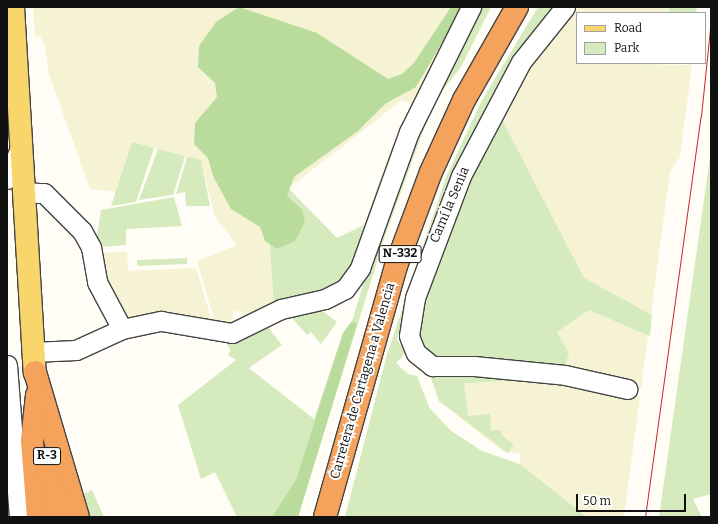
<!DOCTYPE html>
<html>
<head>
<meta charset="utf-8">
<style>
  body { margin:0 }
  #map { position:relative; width:718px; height:524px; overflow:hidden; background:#fffdf5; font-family:Bitter,serif }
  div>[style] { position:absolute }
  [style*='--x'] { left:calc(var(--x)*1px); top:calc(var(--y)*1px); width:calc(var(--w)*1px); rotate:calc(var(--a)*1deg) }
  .farmland>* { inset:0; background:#f6f3d4 }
  .green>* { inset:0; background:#d5ebbd }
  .forest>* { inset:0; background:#b9dc9c }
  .roads { filter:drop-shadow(1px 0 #444) drop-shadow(-1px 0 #444) drop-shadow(0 1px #444) drop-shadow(0 -1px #444) }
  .minor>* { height:19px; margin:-9.5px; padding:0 9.5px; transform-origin:9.5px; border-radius:9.5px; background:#fff }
  .major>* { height:22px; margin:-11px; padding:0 11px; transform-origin:11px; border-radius:11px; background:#f9d66b }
  .highway>* { height:22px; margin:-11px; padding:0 11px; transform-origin:11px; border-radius:11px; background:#f5a25d }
  .tram>* { height:1px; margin:-0.5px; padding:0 0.5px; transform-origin:0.5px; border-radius:0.5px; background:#c4262e }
  span { translate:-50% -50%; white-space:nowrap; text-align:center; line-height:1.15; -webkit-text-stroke:4px #fff; paint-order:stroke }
  .shield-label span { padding:1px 3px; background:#fff; border:1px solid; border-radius:3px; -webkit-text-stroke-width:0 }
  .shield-label { font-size:12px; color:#111; font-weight:700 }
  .street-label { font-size:13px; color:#111 }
  .frame { position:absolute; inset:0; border:8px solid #111; pointer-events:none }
  .legend { position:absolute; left:576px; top:12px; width:130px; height:52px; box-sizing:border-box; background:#fff; border:1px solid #a0a0a0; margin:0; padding:5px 7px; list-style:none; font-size:12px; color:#111 }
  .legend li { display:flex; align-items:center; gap:8px; height:20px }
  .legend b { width:20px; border:1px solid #a0a0a0 }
  .scale { position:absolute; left:576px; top:494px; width:110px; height:18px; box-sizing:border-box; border:2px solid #111; border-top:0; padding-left:5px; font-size:12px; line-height:14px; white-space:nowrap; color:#111; -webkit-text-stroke:3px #fff; paint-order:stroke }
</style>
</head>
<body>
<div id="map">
  <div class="farmland">
    <i style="clip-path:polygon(33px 7px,463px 7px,414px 105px,402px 100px,267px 205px,274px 308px,241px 327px,242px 312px,233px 311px,232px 329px,216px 326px,197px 261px,237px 245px,215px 217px,201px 161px,132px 142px,116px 192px,90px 189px,49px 74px,45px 46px,40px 36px,35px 37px)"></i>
    <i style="clip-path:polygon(573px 7px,668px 7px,670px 13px,577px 13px,577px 63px,692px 65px,680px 157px,670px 171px,641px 389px,574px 374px,421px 303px,516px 85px)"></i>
    <i style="clip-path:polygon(127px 252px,128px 271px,196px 268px,213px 325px,124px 323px,106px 297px,101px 253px)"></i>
    <i style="clip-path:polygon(483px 371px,640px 396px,624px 517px,587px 517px,520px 464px,520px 454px,504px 452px,439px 401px,430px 375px)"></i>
  </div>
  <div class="green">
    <i style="clip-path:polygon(475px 7px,491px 7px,461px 67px,434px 101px,385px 236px,298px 517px,237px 517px,215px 472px,201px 479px,178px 405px,236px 360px,228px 355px,230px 350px,224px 338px,248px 337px,266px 325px,282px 345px,249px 368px,314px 419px,343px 333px,352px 321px,394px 185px)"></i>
    <i style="clip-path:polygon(538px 7px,556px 7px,409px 298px,397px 340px,406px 352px,396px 363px,408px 374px,417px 376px,429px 407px,450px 430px,482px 451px,520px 464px,587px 517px,345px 517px,386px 358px,446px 177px,482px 100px)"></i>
    <i style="clip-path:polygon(668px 7px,697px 7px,696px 13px,670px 13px)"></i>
    <i style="clip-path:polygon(500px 116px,584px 278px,652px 315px,650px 336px,589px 310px,557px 332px,569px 353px,563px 372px,436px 362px,420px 345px,417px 329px,421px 303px,468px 183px)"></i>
    <i style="clip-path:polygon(132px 142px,154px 148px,136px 202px,111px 206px)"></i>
    <i style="clip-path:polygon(393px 144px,396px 146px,347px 279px,341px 286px,274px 308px,267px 205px,289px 189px,337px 238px,364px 225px)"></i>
    <i style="clip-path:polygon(158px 149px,185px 156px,173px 195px,139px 200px)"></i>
    <i style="clip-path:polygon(711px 150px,711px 494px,693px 499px,702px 517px,659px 517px)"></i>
    <i style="clip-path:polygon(187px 157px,201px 160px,210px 206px,186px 206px,185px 192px,176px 194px)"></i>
    <i style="clip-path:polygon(174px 197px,182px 226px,126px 229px,126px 245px,100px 247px,96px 243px,101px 210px)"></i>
    <i style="clip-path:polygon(187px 258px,187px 264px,137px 266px,137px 260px)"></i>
    <i style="clip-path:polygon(321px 310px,337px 322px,321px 344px,311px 332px,307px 335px,289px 315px)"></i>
    <i style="clip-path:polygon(447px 372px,507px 372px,506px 381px,464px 383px,468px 416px,490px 414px,491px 430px,501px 430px,501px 435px,514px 445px,508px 453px,439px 401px,430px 375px)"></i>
    <i style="clip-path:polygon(92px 490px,104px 517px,88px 517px,79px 496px)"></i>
  </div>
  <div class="forest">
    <i style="clip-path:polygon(239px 7px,317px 33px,388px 79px,402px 74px,414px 63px,451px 7px,463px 7px,416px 87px,385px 104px,358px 131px,294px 177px,287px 196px,302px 210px,305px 222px,295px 241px,277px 249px,265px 241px,260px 227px,231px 209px,213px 176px,208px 158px,194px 144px,195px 123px,217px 97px,215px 83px,198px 67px,199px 46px,216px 22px)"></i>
    <i style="clip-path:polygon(352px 321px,357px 324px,298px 517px,272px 517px,296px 480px,343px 333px)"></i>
  </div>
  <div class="roads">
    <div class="minor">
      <i style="--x:565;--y:7;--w:70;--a:128.7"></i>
      <i style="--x:521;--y:62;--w:129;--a:117.8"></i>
      <i style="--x:461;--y:176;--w:130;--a:110.7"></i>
      <i style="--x:415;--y:298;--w:38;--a:99"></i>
      <i style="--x:409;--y:336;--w:18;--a:68"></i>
      <i style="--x:416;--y:353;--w:21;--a:39"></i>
      <i style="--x:432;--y:366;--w:42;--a:0"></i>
      <i style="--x:474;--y:366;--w:91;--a:5.6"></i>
      <i style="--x:565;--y:375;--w:64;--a:12.7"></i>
      <i style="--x:7;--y:179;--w:34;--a:-67"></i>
      <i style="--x:22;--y:192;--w:22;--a:3"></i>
      <i style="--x:44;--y:193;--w:54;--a:45"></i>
      <i style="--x:82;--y:231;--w:18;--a:61"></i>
      <i style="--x:91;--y:247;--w:36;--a:80"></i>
      <i style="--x:97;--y:282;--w:53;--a:62"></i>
      <i style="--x:33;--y:352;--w:43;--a:-2.7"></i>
      <i style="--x:76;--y:350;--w:51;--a:-24.5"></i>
      <i style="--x:122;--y:329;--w:40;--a:-12"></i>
      <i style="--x:161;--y:321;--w:72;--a:9.6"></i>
      <i style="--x:232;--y:333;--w:55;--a:-26.1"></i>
      <i style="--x:281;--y:309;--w:45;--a:-12.8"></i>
      <i style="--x:325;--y:299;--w:22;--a:-27"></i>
      <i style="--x:345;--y:289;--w:26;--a:-54"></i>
      <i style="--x:360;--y:268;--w:145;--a:-70.2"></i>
      <i style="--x:409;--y:132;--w:140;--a:-63.6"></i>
      <i style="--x:7;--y:365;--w:152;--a:85.5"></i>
    </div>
    <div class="major">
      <i style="--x:13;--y:7;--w:366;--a:86.6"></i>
    </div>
    <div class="highway">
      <i style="--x:35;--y:372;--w:151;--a:73.5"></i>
      <i style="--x:37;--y:395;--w:46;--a:96.2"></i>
      <i style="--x:32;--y:441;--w:76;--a:85.5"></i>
      <i style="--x:48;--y:464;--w:54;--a:79.3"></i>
      <i style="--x:325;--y:517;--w:261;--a:-74.2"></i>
      <i style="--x:396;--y:266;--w:100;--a:-69.6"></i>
      <i style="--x:431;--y:172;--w:79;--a:-65.4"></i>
      <i style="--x:464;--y:100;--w:107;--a:-60.3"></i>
    </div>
  </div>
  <div class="tram">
    <i style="--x:645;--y:517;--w:405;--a:-82.1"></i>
    <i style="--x:701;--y:116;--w:98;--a:-84.1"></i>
  </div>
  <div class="shield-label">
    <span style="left:400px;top:254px">N-332</span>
    <span style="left:47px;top:456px">R-3</span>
  </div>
  <div class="street-label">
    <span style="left:450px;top:205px;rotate:-67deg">Camí la Senia</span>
    <span style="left:363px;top:381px;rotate:-74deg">Carretera de Cartagena a Valencia</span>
  </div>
  <div class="frame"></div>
  <ul class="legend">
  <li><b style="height:5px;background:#f9d66b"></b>Road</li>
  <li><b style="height:11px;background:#d5ebbd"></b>Park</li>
  </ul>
  <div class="scale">50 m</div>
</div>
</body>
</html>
